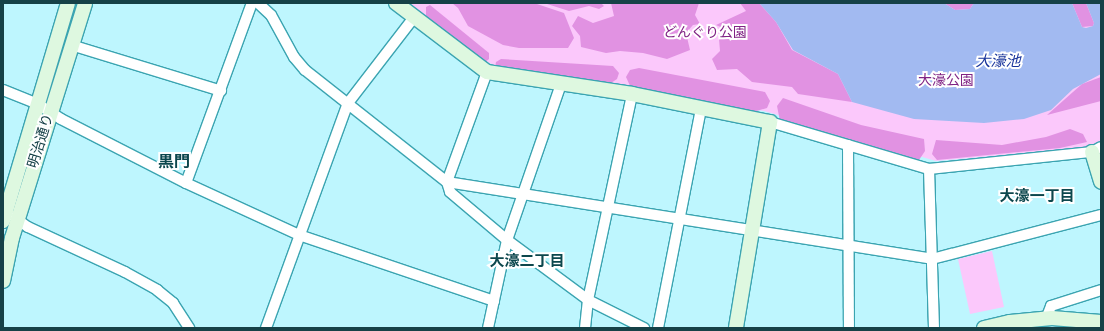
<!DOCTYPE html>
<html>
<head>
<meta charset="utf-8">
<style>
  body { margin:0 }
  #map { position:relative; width:1104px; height:331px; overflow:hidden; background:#bef6fe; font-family:"Alegreya Sans","Noto Sans JP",sans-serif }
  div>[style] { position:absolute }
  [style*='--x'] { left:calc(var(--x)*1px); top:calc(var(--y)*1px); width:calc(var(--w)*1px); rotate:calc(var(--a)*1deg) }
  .green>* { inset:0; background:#fbc8fb }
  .forest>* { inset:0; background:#e192e2 }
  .water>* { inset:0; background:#a2baf1 }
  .roads { filter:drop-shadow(1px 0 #3ba4b1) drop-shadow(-1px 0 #3ba4b1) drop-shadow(0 1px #3ba4b1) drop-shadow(0 -1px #3ba4b1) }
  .street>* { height:10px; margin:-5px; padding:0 5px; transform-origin:5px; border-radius:5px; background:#fff }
  .secondary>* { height:14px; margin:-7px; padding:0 7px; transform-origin:7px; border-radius:7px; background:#def8e0 }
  span { translate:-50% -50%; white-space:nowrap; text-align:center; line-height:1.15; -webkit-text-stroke:4px #fff; paint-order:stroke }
  .park-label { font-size:14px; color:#802384 }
  .street-label { font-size:14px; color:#164147 }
  .water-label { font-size:15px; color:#19349b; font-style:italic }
  .neighbourhood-label { font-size:15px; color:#0c474d; font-weight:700 }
  .quarter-label { font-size:16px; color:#0c474d; font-weight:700 }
  .frame { position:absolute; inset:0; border:4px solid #164147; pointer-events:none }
</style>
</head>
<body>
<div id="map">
  <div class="green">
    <i style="clip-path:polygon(401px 3px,1101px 3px,1101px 144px,1095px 147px,936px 161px,764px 111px,510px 73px,467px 52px)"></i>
    <i style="clip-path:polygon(992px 251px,1004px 307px,970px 314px,958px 259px)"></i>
  </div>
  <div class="forest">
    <i style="clip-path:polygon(452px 3px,534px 3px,564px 13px,574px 38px,568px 48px,519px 48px,503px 45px,468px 26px,458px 8px)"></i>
    <i style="clip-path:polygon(544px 3px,601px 3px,604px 6px,599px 9px,589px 6px,569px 11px)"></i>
    <i style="clip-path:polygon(611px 3px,699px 3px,695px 15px,700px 24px,693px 25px,686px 33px,690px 50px,667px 59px,643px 53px,620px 51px,606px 53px,581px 47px,580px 36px,572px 26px,578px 16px,593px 23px,614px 16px)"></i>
    <i style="clip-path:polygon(740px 3px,759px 3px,776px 22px,792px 50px,838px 74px,852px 102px,798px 94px,792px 87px,752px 82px,737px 69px,717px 70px,712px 59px,720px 51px,719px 39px,727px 30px,716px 25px,746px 11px)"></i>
    <i style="clip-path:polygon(944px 3px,974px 3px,970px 9px,955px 10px)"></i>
    <i style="clip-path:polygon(1072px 3px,1086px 3px,1094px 23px,1093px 26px,1082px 27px)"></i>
    <i style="clip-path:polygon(430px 5px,489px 53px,489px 59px,484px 63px,426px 17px,426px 7px)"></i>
    <i style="clip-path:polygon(501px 59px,613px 66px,619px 73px,617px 79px,608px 85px,494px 72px,496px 62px)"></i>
    <i style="clip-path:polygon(639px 68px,765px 92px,770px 101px,767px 108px,753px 112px,631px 88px,626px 77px,630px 70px)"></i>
    <i style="clip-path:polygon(1101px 77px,1101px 101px,1047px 115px,1082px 84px)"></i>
    <i style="clip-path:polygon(783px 98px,861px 125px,924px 139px,925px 151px,919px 160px,780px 121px,777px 106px)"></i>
    <i style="clip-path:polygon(1070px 129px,1083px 134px,1087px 142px,1060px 148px,937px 160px,932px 154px,936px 140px,1002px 145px,1046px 137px)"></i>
  </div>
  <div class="water">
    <i style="clip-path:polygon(759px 3px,944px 3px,955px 10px,970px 9px,974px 3px,1072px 3px,1082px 27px,1086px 28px,1093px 26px,1094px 23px,1086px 3px,1101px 3px,1101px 74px,1073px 89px,1051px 110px,1024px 119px,984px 123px,914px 119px,852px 102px,838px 74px,793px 50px,776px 22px)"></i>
  </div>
  <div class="roads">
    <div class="street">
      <i style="--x:258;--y:3;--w:18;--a:43"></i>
      <i style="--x:271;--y:15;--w:48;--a:61.3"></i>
      <i style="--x:294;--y:57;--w:17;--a:50"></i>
      <i style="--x:305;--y:70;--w:181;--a:38.3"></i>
      <i style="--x:447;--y:182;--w:491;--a:9"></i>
      <i style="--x:932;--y:259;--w:175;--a:-14.6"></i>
      <i style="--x:71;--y:45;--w:157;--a:17"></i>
      <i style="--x:487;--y:72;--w:117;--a:110"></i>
      <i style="--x:447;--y:182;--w:10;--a:73"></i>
      <i style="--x:450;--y:192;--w:75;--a:40.1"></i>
      <i style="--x:507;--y:240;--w:101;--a:36.5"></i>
      <i style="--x:588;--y:300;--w:63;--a:26.6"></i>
      <i style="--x:3;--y:90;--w:38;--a:22"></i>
      <i style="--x:38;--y:104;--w:27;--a:33"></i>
      <i style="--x:61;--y:119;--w:140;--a:27.1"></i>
      <i style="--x:186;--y:183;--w:124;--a:24.7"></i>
      <i style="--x:299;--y:235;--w:206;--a:18.7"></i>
      <i style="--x:770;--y:122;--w:166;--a:16.5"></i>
      <i style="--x:929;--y:169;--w:164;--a:-6"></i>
      <i style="--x:1092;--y:152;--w:10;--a:-29"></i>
      <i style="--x:848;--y:145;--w:183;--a:89.7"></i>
      <i style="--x:929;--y:169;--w:159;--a:88.2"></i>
      <i style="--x:186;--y:183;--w:192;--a:-69.9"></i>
      <i style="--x:14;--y:217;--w:17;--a:36"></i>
      <i style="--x:28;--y:227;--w:107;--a:24.9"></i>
      <i style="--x:125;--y:272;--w:37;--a:29"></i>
      <i style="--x:157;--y:290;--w:21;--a:39"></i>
      <i style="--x:173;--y:303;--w:30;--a:57"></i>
      <i style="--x:1046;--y:319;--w:14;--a:-69"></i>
      <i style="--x:1051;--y:306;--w:52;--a:-17.7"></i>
      <i style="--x:266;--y:328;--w:239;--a:-70"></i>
      <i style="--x:348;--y:103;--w:110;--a:-52.4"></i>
      <i style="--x:488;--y:328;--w:90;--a:-77.8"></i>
      <i style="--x:507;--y:240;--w:165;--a:-70.9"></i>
      <i style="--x:585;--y:328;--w:28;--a:-84"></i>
      <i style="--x:588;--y:300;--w:211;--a:-77.9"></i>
      <i style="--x:658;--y:328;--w:224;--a:-78.9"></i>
    </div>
    <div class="secondary">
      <i style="--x:396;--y:3;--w:114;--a:37.2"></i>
      <i style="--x:487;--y:72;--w:147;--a:8.6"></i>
      <i style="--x:632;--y:94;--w:141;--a:11.5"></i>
      <i style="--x:770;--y:122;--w:209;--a:99.4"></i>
      <i style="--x:1092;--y:152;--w:31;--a:73"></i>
      <i style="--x:3;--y:221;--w:227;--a:-73.4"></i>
      <i style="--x:3;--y:281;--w:44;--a:-78.2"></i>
      <i style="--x:12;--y:238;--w:246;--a:-72.7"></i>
      <i style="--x:984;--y:328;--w:27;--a:-13"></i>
      <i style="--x:1010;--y:322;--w:42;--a:-5.4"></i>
      <i style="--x:1052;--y:318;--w:49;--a:4.7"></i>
    </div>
  </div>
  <div class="park-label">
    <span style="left:705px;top:33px">どんぐり公園</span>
    <span style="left:946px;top:81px">大濠公園</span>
  </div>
  <div class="street-label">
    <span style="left:41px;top:141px;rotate:-73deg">明治通り</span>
  </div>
  <div class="water-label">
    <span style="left:998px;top:62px">大濠池</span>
  </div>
  <div class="neighbourhood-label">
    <span style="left:1037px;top:197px">大濠一丁目</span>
    <span style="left:527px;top:262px">大濠二丁目</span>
  </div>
  <div class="quarter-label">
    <span style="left:174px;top:162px">黒門</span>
  </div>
  <div class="frame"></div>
</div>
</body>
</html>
